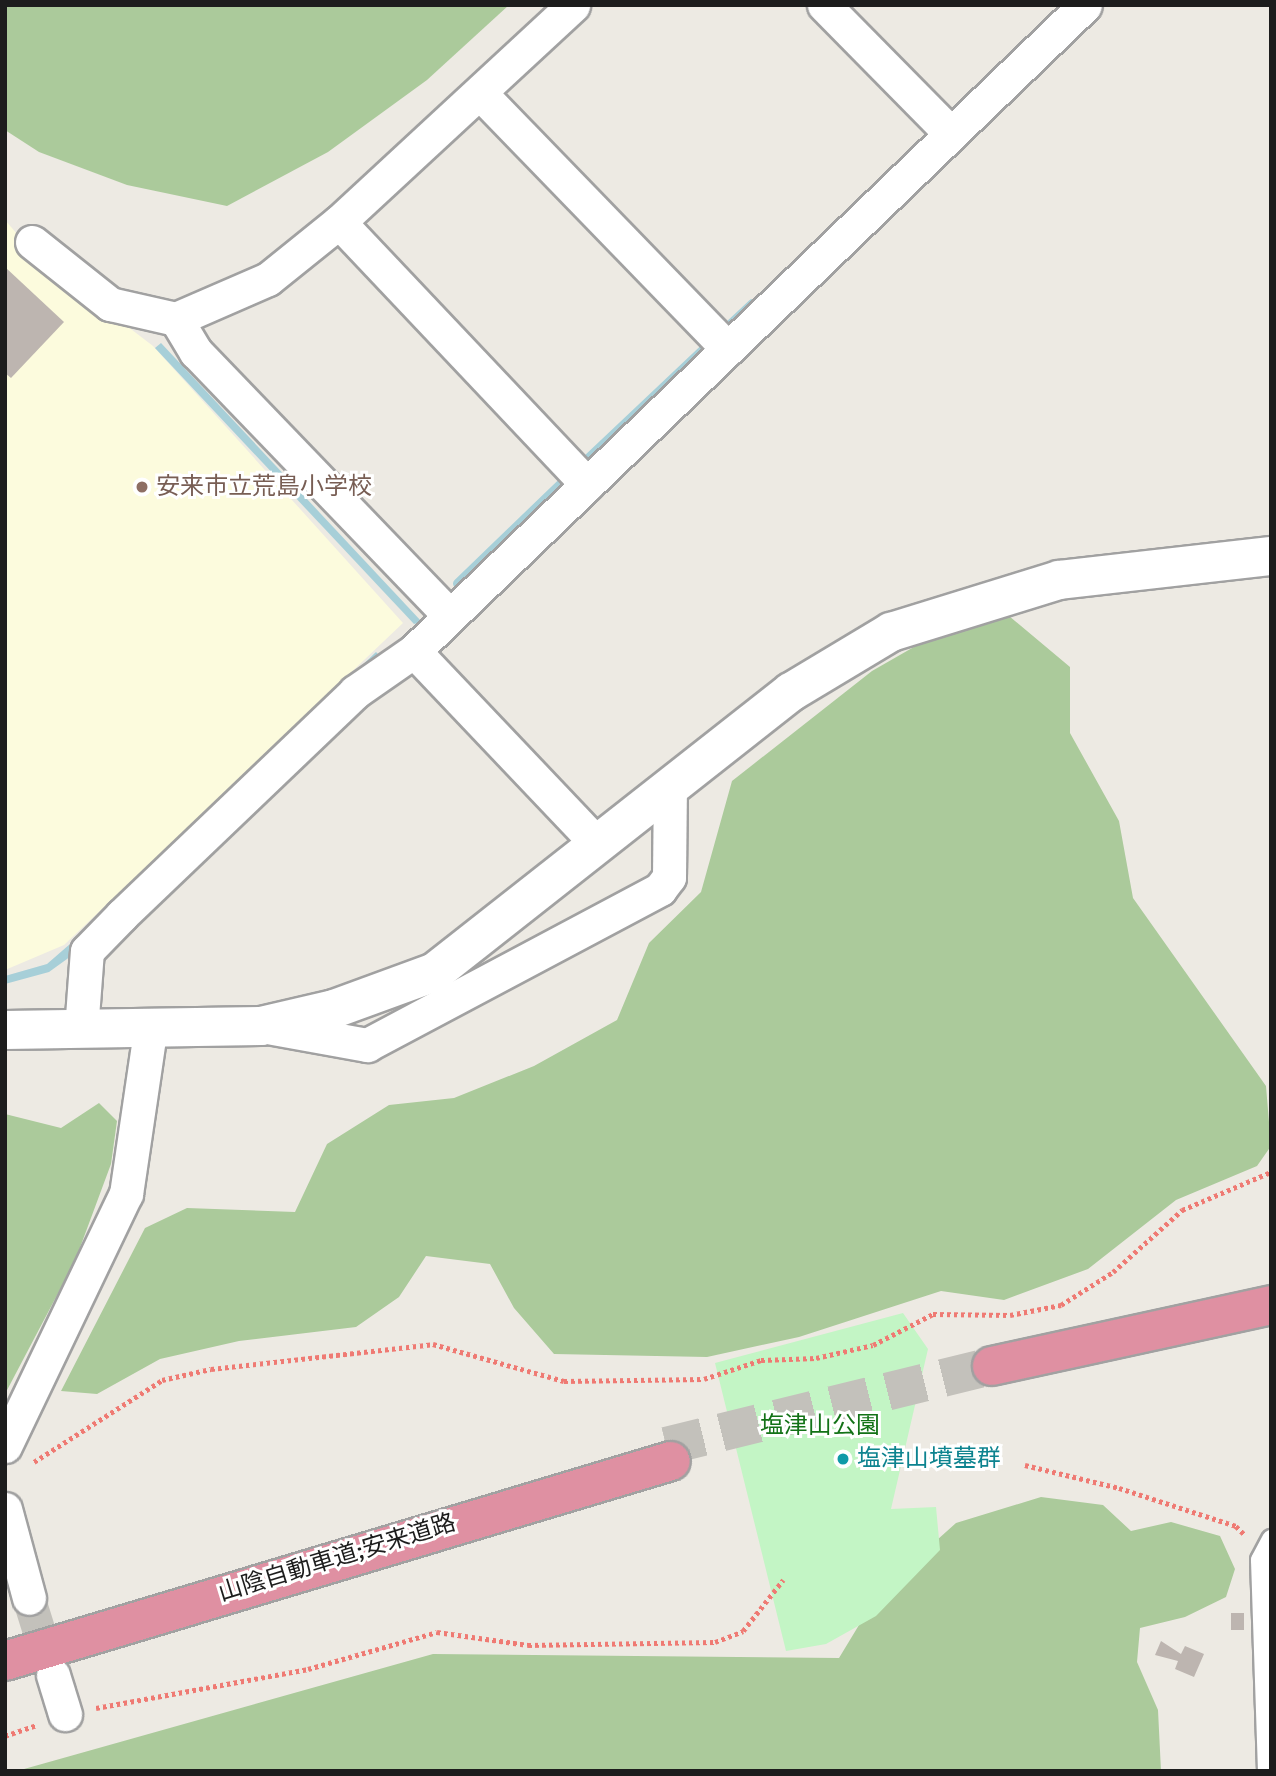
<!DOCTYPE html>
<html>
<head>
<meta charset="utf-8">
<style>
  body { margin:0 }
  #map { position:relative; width:1276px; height:1776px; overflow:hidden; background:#edeae3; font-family:Signika,"Noto Sans JP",sans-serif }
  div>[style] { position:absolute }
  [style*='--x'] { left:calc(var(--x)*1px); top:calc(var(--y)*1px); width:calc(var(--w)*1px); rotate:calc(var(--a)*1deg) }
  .education>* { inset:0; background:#fcfbdd }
  .forest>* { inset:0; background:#abca9b }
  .park>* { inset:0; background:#c3f5c5 }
  .water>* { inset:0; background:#a7cfd8 }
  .stream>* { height:9px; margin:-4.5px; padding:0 4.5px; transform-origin:4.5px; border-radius:4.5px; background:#a7cfd8 }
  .building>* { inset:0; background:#bdb5b0 }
  .minor-tunnel>* { height:33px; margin-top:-16.5px; transform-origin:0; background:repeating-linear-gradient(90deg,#c3c1bb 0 33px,transparent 0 50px) }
  .motorway-tunnel>* { height:38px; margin-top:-19px; transform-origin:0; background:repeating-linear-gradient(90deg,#c3c1bb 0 38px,transparent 0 57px) }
  .path>* { height:4.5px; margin-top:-2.25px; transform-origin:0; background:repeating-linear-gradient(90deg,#ef7a73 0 3.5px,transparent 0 7px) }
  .roads { filter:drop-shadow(2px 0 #a1a1a1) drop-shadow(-2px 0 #a1a1a1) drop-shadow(0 2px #a1a1a1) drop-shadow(0 -2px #a1a1a1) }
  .service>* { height:18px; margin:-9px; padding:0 9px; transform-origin:9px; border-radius:9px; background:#fff }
  .minor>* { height:33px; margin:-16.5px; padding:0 16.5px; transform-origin:16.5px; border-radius:16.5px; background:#fff }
  .tertiary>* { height:38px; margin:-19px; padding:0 19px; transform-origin:19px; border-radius:19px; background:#fff }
  .motorway>* { height:38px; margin:-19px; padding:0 19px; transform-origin:19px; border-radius:19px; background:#df90a2 }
  .dots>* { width:19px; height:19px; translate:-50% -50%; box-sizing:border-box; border:4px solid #fff; border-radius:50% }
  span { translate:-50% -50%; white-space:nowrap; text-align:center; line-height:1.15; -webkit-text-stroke:6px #fff; paint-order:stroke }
  .education-label { font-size:24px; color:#785e54 }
  .left { translate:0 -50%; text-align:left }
  .park-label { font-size:24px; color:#137217 }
  .culture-label { font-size:24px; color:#0d838f }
  .street-label { font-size:24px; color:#1d1d1d }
  .frame { position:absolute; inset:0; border:7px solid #1d1d1d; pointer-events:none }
</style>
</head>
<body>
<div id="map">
  <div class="education">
    <i style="clip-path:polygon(5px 220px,37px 257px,153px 346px,403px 623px,64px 945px,5px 970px)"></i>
  </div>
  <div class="forest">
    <i style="clip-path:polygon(5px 5px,509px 5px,427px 80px,328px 152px,227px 206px,127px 185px,39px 152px,5px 130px)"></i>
    <i style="clip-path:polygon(1009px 616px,1070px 667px,1070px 733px,1119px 821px,1133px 898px,1266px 1086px,1271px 1146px,1257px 1166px,1176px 1200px,1088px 1269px,1004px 1300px,941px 1291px,799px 1337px,707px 1357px,554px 1354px,514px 1308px,490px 1264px,426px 1256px,399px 1297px,356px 1327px,239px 1341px,160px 1359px,97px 1394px,61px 1391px,145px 1228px,187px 1208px,295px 1212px,327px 1144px,389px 1105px,454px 1098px,534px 1066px,617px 1020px,649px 943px,701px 892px,732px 781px,872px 671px,940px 632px)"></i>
    <i style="clip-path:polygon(99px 1103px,117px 1121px,111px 1164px,75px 1261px,5px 1394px,5px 1114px,61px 1128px)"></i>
    <i style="clip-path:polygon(1041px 1497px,1103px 1505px,1131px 1531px,1171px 1522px,1220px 1536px,1235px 1569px,1226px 1597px,1185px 1617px,1140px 1628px,1137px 1662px,1158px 1710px,1161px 1771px,17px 1771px,433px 1654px,839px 1658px,879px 1592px,956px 1523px)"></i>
  </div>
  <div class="park">
    <i style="clip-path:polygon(903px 1313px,928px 1349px,891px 1509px,936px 1507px,940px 1550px,876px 1616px,826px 1644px,786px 1651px,715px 1363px)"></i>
  </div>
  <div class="water">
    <i style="clip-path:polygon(161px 343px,422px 622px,414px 624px,155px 348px)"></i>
    <i style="clip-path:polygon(376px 652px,382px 658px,67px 959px,49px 972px,5px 984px,5px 976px,47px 964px,100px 918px)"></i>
  </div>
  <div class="stream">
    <i style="--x:722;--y:331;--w:41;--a:-43"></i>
    <i style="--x:579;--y:466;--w:182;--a:-43.4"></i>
    <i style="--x:457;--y:583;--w:156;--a:-44"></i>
  </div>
  <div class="building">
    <i style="clip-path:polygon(5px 267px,64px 322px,11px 378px,5px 373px)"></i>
    <i style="clip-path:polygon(1231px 1613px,1244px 1613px,1244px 1630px,1231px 1630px)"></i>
    <i style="clip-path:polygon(1161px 1641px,1181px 1654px,1185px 1646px,1204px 1654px,1194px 1677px,1175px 1669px,1178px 1661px,1155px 1655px)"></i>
  </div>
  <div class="minor-tunnel">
    <i style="--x:29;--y:1598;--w:77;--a:72.7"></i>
  </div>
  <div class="motorway-tunnel">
    <i style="--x:666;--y:1446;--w:336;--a:-13.8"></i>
  </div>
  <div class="path">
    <i style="--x:34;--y:1462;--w:152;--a:-32.6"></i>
    <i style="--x:162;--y:1380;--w:50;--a:-12.7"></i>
    <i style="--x:211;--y:1369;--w:223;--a:-6.4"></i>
    <i style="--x:433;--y:1344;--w:136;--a:15.8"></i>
    <i style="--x:564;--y:1381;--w:140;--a:-0.8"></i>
    <i style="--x:704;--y:1379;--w:60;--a:-18.4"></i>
    <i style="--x:761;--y:1360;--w:55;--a:-2.1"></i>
    <i style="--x:816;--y:1358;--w:58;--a:-12.8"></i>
    <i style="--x:873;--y:1345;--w:68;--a:-27.3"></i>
    <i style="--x:933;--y:1314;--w:77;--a:0.7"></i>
    <i style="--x:1010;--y:1315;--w:52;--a:-11.1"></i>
    <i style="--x:1061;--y:1305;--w:62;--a:-32.4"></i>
    <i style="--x:1113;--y:1272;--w:93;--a:-41.9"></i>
    <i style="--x:1182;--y:1210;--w:97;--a:-23.1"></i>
    <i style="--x:1025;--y:1465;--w:97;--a:13.7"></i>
    <i style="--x:1119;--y:1488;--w:123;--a:18"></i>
    <i style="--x:1236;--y:1526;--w:14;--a:45"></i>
    <i style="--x:96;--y:1708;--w:216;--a:-10.4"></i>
    <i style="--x:308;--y:1669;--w:134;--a:-16"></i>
    <i style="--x:437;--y:1632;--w:92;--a:8.1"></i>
    <i style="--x:528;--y:1645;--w:187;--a:-0.9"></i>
    <i style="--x:715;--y:1642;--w:30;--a:-21"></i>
    <i style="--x:743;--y:1631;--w:65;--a:-51.9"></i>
    <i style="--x:5;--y:1736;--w:34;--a:-19"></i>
  </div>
  <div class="roads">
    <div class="service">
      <i style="--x:1267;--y:1771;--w:211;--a:-91.9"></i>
      <i style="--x:1260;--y:1560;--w:24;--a:-62"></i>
    </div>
    <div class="minor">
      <i style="--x:824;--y:5;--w:181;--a:45.4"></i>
      <i style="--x:480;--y:93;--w:356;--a:45.9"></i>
      <i style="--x:339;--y:222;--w:361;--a:46.6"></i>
      <i style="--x:32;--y:242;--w:100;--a:38.5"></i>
      <i style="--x:110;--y:304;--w:68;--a:12.8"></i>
      <i style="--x:176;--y:319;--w:100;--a:-23.5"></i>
      <i style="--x:268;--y:279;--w:91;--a:-38.8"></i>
      <i style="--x:339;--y:222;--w:319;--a:-42.8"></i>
      <i style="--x:176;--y:319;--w:39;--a:59"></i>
      <i style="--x:196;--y:352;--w:366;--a:46.1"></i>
      <i style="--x:414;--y:651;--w:266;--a:46.5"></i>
      <i style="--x:267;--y:1027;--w:102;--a:10.2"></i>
      <i style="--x:367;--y:1045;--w:332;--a:-28"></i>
      <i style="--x:660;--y:889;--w:15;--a:-53"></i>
      <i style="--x:669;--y:877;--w:91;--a:-89.4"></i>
      <i style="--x:81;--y:1030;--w:79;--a:-85.7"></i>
      <i style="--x:87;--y:951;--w:50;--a:-45.8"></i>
      <i style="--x:122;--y:915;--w:323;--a:-43.7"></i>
      <i style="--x:355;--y:692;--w:72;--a:-34.8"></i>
      <i style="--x:414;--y:651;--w:931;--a:-43.91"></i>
      <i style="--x:5;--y:1446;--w:280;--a:-64.4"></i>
      <i style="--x:126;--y:1194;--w:164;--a:-81.6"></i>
      <i style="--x:5;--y:1509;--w:92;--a:74.9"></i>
      <i style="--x:53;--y:1675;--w:41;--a:72.9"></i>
    </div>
    <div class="tertiary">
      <i style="--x:5;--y:1030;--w:256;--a:-0.9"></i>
      <i style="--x:261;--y:1026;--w:75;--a:-13.1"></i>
      <i style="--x:334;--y:1009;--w:108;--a:-20.1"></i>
      <i style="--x:435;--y:972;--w:453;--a:-38.2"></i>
      <i style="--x:791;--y:692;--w:117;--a:-31"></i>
      <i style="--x:891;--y:632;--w:176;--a:-17.2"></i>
      <i style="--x:1059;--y:580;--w:213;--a:-6.5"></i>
    </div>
    <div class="motorway">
      <i style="--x:992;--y:1366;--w:286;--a:-12.3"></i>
      <i style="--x:5;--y:1661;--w:695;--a:-16.72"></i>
    </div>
  </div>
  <div class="dots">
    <i style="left:142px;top:487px;background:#8d6e63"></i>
    <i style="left:843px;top:1459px;background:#0f9aa8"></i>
  </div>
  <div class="education-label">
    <span class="left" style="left:156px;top:487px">安来市立荒島小学校</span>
  </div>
  <div class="park-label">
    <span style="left:820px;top:1426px">塩津山公園</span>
  </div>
  <div class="culture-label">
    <span class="left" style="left:857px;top:1459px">塩津山墳墓群</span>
  </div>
  <div class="street-label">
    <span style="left:337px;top:1558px;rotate:-17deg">山陰自動車道;安来道路</span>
  </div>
  <div class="frame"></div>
</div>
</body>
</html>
